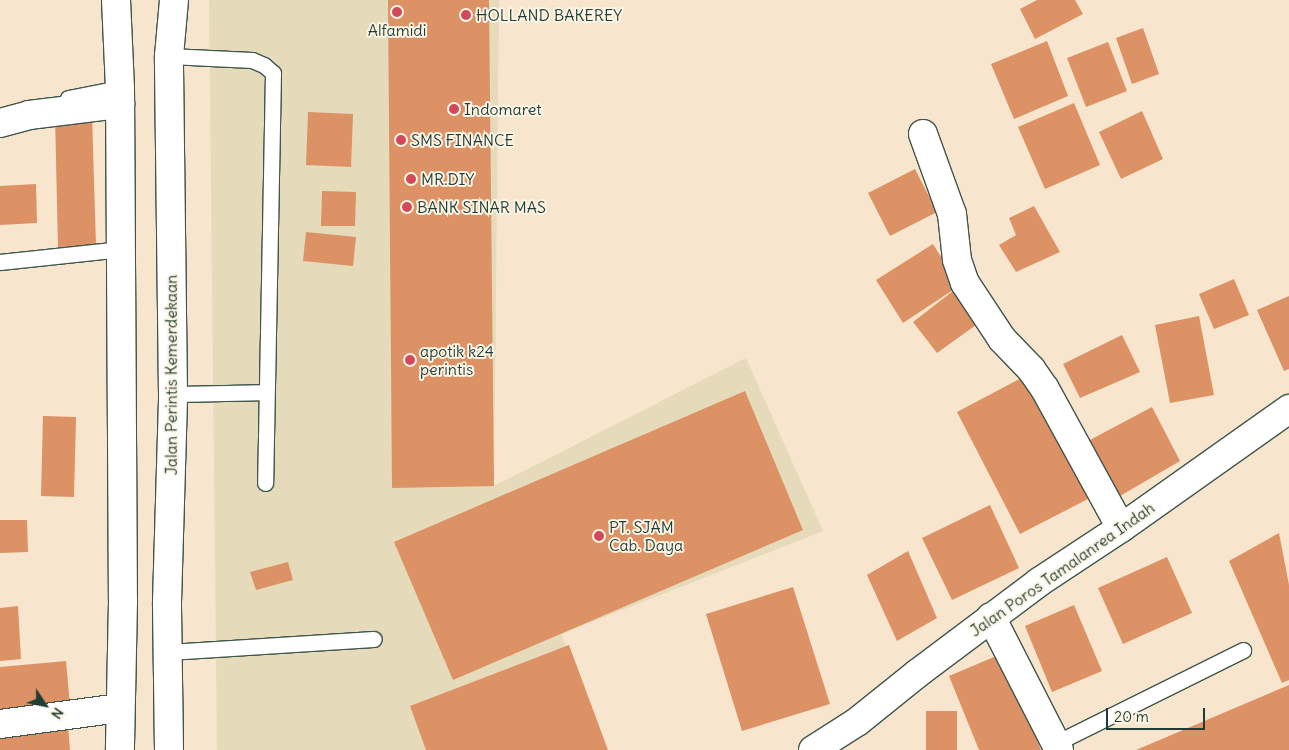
<!DOCTYPE html>
<html>
<head>
<meta charset="utf-8">
<style>
  body { margin:0 }
  #map { position:relative; width:1289px; height:750px; overflow:hidden; background:#f7e5ce; font-family:Delius,sans-serif }
  div>[style] { position:absolute }
  [style*='--x'] { left:calc(var(--x)*1px); top:calc(var(--y)*1px); width:calc(var(--w)*1px); rotate:calc(var(--a)*1deg) }
  .built>* { inset:0; background:#e5daba }
  .building>* { inset:0; background:#dc9264 }
  .roads { filter:drop-shadow(1px 0 #3f564b) drop-shadow(-1px 0 #3f564b) drop-shadow(0 1px #3f564b) drop-shadow(0 -1px #3f564b) }
  .service>* { height:15px; margin:-7.5px; padding:0 7.5px; transform-origin:7.5px; border-radius:7.5px; background:#fff }
  .minor>* { height:28px; margin:-14px; padding:0 14px; transform-origin:14px; border-radius:14px; background:#fff }
  .trunk>* { height:28px; margin:-14px; padding:0 14px; transform-origin:14px; border-radius:14px; background:#fff }
  .dots>* { width:14px; height:14px; translate:-50% -50%; box-sizing:border-box; border:2px solid #fcf5e5; border-radius:50% }
  span { translate:-50% -50%; white-space:nowrap; text-align:center; line-height:1.15; -webkit-text-stroke:4px #fcf5e5; paint-order:stroke }
  .poi-label { font-size:16px; color:#1f3d34 }
  .left { translate:0 -50%; text-align:left }
  .street-label { font-size:16px; color:#1f3d34 }
  .north { position:absolute; left:20px; top:680px; width:50px; height:50px; -webkit-text-stroke:4px #fcf5e5; paint-order:stroke; rotate:124deg; font-size:14px; font-weight:700; line-height:20px; text-align:center; color:#1f3d34 }
  .north::after { content:''; display:block; margin:auto; width:18px; height:22px; background:#1f3d34; clip-path:polygon(50% 0,100% 100%,50% 72%,0 100%) }
  .scale { position:absolute; left:1106px; top:708px; width:99px; height:22px; box-sizing:border-box; border:2px solid #1f3d34; border-top:0; padding-left:6px; font-size:15px; line-height:18px; white-space:nowrap; color:#1f3d34; -webkit-text-stroke:4px #fcf5e5; paint-order:stroke }
</style>
</head>
<body>
<div id="map">
  <div class="built">
    <i style="clip-path:polygon(209px 0,499px 0,494px 486px,746px 358px,823px 531px,561px 634px,607px 750px,217px 750px)"></i>
  </div>
  <div class="building">
    <i style="clip-path:polygon(388px 0,489px 0,494px 486px,392px 488px)"></i>
    <i style="clip-path:polygon(1037px 0,1075px 0,1083px 14px,1035px 39px,1020px 9px)"></i>
    <i style="clip-path:polygon(1143px 28px,1159px 74px,1132px 84px,1116px 38px)"></i>
    <i style="clip-path:polygon(1047px 41px,1068px 96px,1014px 119px,991px 64px)"></i>
    <i style="clip-path:polygon(1108px 42px,1127px 91px,1086px 107px,1067px 58px)"></i>
    <i style="clip-path:polygon(1074px 103px,1100px 165px,1045px 189px,1018px 127px)"></i>
    <i style="clip-path:polygon(1142px 111px,1163px 159px,1121px 179px,1099px 132px)"></i>
    <i style="clip-path:polygon(308px 112px,353px 114px,351px 167px,306px 165px)"></i>
    <i style="clip-path:polygon(92px 115px,96px 246px,58px 247px,55px 116px)"></i>
    <i style="clip-path:polygon(915px 169px,937px 212px,890px 236px,868px 193px)"></i>
    <i style="clip-path:polygon(36px 184px,37px 223px,0 225px,0 186px)"></i>
    <i style="clip-path:polygon(322px 191px,356px 192px,355px 226px,321px 226px)"></i>
    <i style="clip-path:polygon(1034px 206px,1060px 252px,1016px 272px,999px 245px,1016px 235px,1009px 218px)"></i>
    <i style="clip-path:polygon(306px 232px,356px 237px,353px 266px,303px 261px)"></i>
    <i style="clip-path:polygon(933px 244px,959px 286px,903px 323px,876px 280px)"></i>
    <i style="clip-path:polygon(1234px 279px,1249px 315px,1214px 329px,1199px 294px)"></i>
    <i style="clip-path:polygon(953px 291px,976px 325px,937px 353px,913px 322px)"></i>
    <i style="clip-path:polygon(1289px 296px,1289px 369px,1284px 371px,1257px 310px)"></i>
    <i style="clip-path:polygon(1199px 316px,1214px 395px,1170px 403px,1155px 325px)"></i>
    <i style="clip-path:polygon(1122px 335px,1140px 372px,1080px 398px,1063px 364px)"></i>
    <i style="clip-path:polygon(1025px 376px,1088px 499px,1020px 534px,957px 412px)"></i>
    <i style="clip-path:polygon(745px 391px,803px 530px,453px 680px,394px 542px)"></i>
    <i style="clip-path:polygon(1152px 407px,1180px 461px,1120px 496px,1088px 441px)"></i>
    <i style="clip-path:polygon(43px 416px,76px 417px,74px 497px,41px 496px)"></i>
    <i style="clip-path:polygon(990px 505px,1019px 568px,952px 600px,922px 538px)"></i>
    <i style="clip-path:polygon(0 520px,27px 520px,28px 552px,0 553px)"></i>
    <i style="clip-path:polygon(1279px 533px,1289px 585px,1289px 680px,1282px 683px,1229px 561px)"></i>
    <i style="clip-path:polygon(908px 551px,937px 618px,897px 641px,867px 575px)"></i>
    <i style="clip-path:polygon(1167px 557px,1192px 613px,1123px 644px,1098px 588px)"></i>
    <i style="clip-path:polygon(288px 562px,293px 580px,256px 590px,250px 572px)"></i>
    <i style="clip-path:polygon(793px 587px,830px 704px,742px 731px,706px 614px)"></i>
    <i style="clip-path:polygon(1074px 605px,1102px 671px,1052px 692px,1025px 626px)"></i>
    <i style="clip-path:polygon(18px 606px,21px 659px,0 661px,0 608px)"></i>
    <i style="clip-path:polygon(569px 645px,608px 750px,426px 750px,410px 706px)"></i>
    <i style="clip-path:polygon(1001px 654px,1041px 750px,979px 750px,949px 676px)"></i>
    <i style="clip-path:polygon(66px 661px,70px 705px,0 711px,0 667px)"></i>
    <i style="clip-path:polygon(1289px 685px,1289px 750px,1136px 750px)"></i>
    <i style="clip-path:polygon(926px 711px,957px 711px,957px 750px,926px 750px)"></i>
    <i style="clip-path:polygon(68px 726px,70px 750px,0 750px,0 734px)"></i>
  </div>
  <div class="roads">
    <div class="service">
      <i style="--x:169;--y:56;--w:83;--a:2.8"></i>
      <i style="--x:252;--y:60;--w:13;--a:23"></i>
      <i style="--x:264;--y:65;--w:12;--a:42"></i>
      <i style="--x:273;--y:73;--w:410;--a:91.1"></i>
      <i style="--x:68;--y:98;--w:53;--a:-10.9"></i>
      <i style="--x:0;--y:262;--w:122;--a:-6.1"></i>
      <i style="--x:173;--y:394;--w:92;--a:-1.2"></i>
      <i style="--x:168;--y:652;--w:206;--a:-3.6"></i>
      <i style="--x:1056;--y:743;--w:209;--a:-26.4"></i>
    </div>
    <div class="minor">
      <i style="--x:0;--y:123;--w:30;--a:-15"></i>
      <i style="--x:29;--y:115;--w:92;--a:-6.9"></i>
      <i style="--x:923;--y:134;--w:85;--a:70.1"></i>
      <i style="--x:952;--y:214;--w:46;--a:83.8"></i>
      <i style="--x:957;--y:260;--w:24;--a:71"></i>
      <i style="--x:965;--y:283;--w:67;--a:56.5"></i>
      <i style="--x:1002;--y:339;--w:42;--a:46"></i>
      <i style="--x:1031;--y:369;--w:24;--a:55"></i>
      <i style="--x:1045;--y:389;--w:158;--a:61.3"></i>
      <i style="--x:991;--y:617;--w:149;--a:62.9"></i>
      <i style="--x:0;--y:724;--w:121;--a:-7.6"></i>
      <i style="--x:813;--y:750;--w:52;--a:-32.5"></i>
      <i style="--x:857;--y:722;--w:78;--a:-38.8"></i>
      <i style="--x:918;--y:673;--w:151;--a:-36.9"></i>
      <i style="--x:1039;--y:582;--w:98;--a:-33.4"></i>
      <i style="--x:1121;--y:528;--w:206;--a:-35.3"></i>
    </div>
    <div class="trunk">
      <i style="--x:116;--y:0;--w:88;--a:87.4"></i>
      <i style="--x:120;--y:88;--w:514;--a:89.67"></i>
      <i style="--x:123;--y:602;--w:148;--a:91.2"></i>
      <i style="--x:169;--y:750;--w:148;--a:-90.8"></i>
      <i style="--x:167;--y:602;--w:208;--a:-88.3"></i>
      <i style="--x:173;--y:394;--w:338;--a:-90.7"></i>
      <i style="--x:169;--y:56;--w:56;--a:-84.9"></i>
    </div>
  </div>
  <div class="dots">
    <i style="left:397px;top:12px;background:#d1495b"></i>
    <i style="left:466px;top:15px;background:#d1495b"></i>
    <i style="left:454px;top:109px;background:#d1495b"></i>
    <i style="left:401px;top:140px;background:#d1495b"></i>
    <i style="left:411px;top:179px;background:#d1495b"></i>
    <i style="left:407px;top:207px;background:#d1495b"></i>
    <i style="left:410px;top:360px;background:#d1495b"></i>
    <i style="left:599px;top:536px;background:#d1495b"></i>
  </div>
  <div class="poi-label">
    <span class="left" style="left:476px;top:15px">HOLLAND BAKEREY</span>
    <span style="left:397px;top:30px">Alfamidi</span>
    <span class="left" style="left:464px;top:109px">Indomaret</span>
    <span class="left" style="left:411px;top:140px">SMS FINANCE</span>
    <span class="left" style="left:421px;top:179px">MR.DIY</span>
    <span class="left" style="left:417px;top:207px">BANK SINAR MAS</span>
    <span class="left" style="left:420px;top:360px">apotik k24<br>perintis</span>
    <span class="left" style="left:609px;top:536px">PT. SJAM<br>Cab. Daya</span>
  </div>
  <div class="street-label">
    <span style="left:171px;top:375px;rotate:-90deg">Jalan Perintis Kemerdekaan</span>
    <span style="left:1062px;top:569px;rotate:-35deg">Jalan Poros Tamalanrea Indah</span>
  </div>
  <div class="north">N</div>
  <div class="scale">20 m</div>
</div>
</body>
</html>
